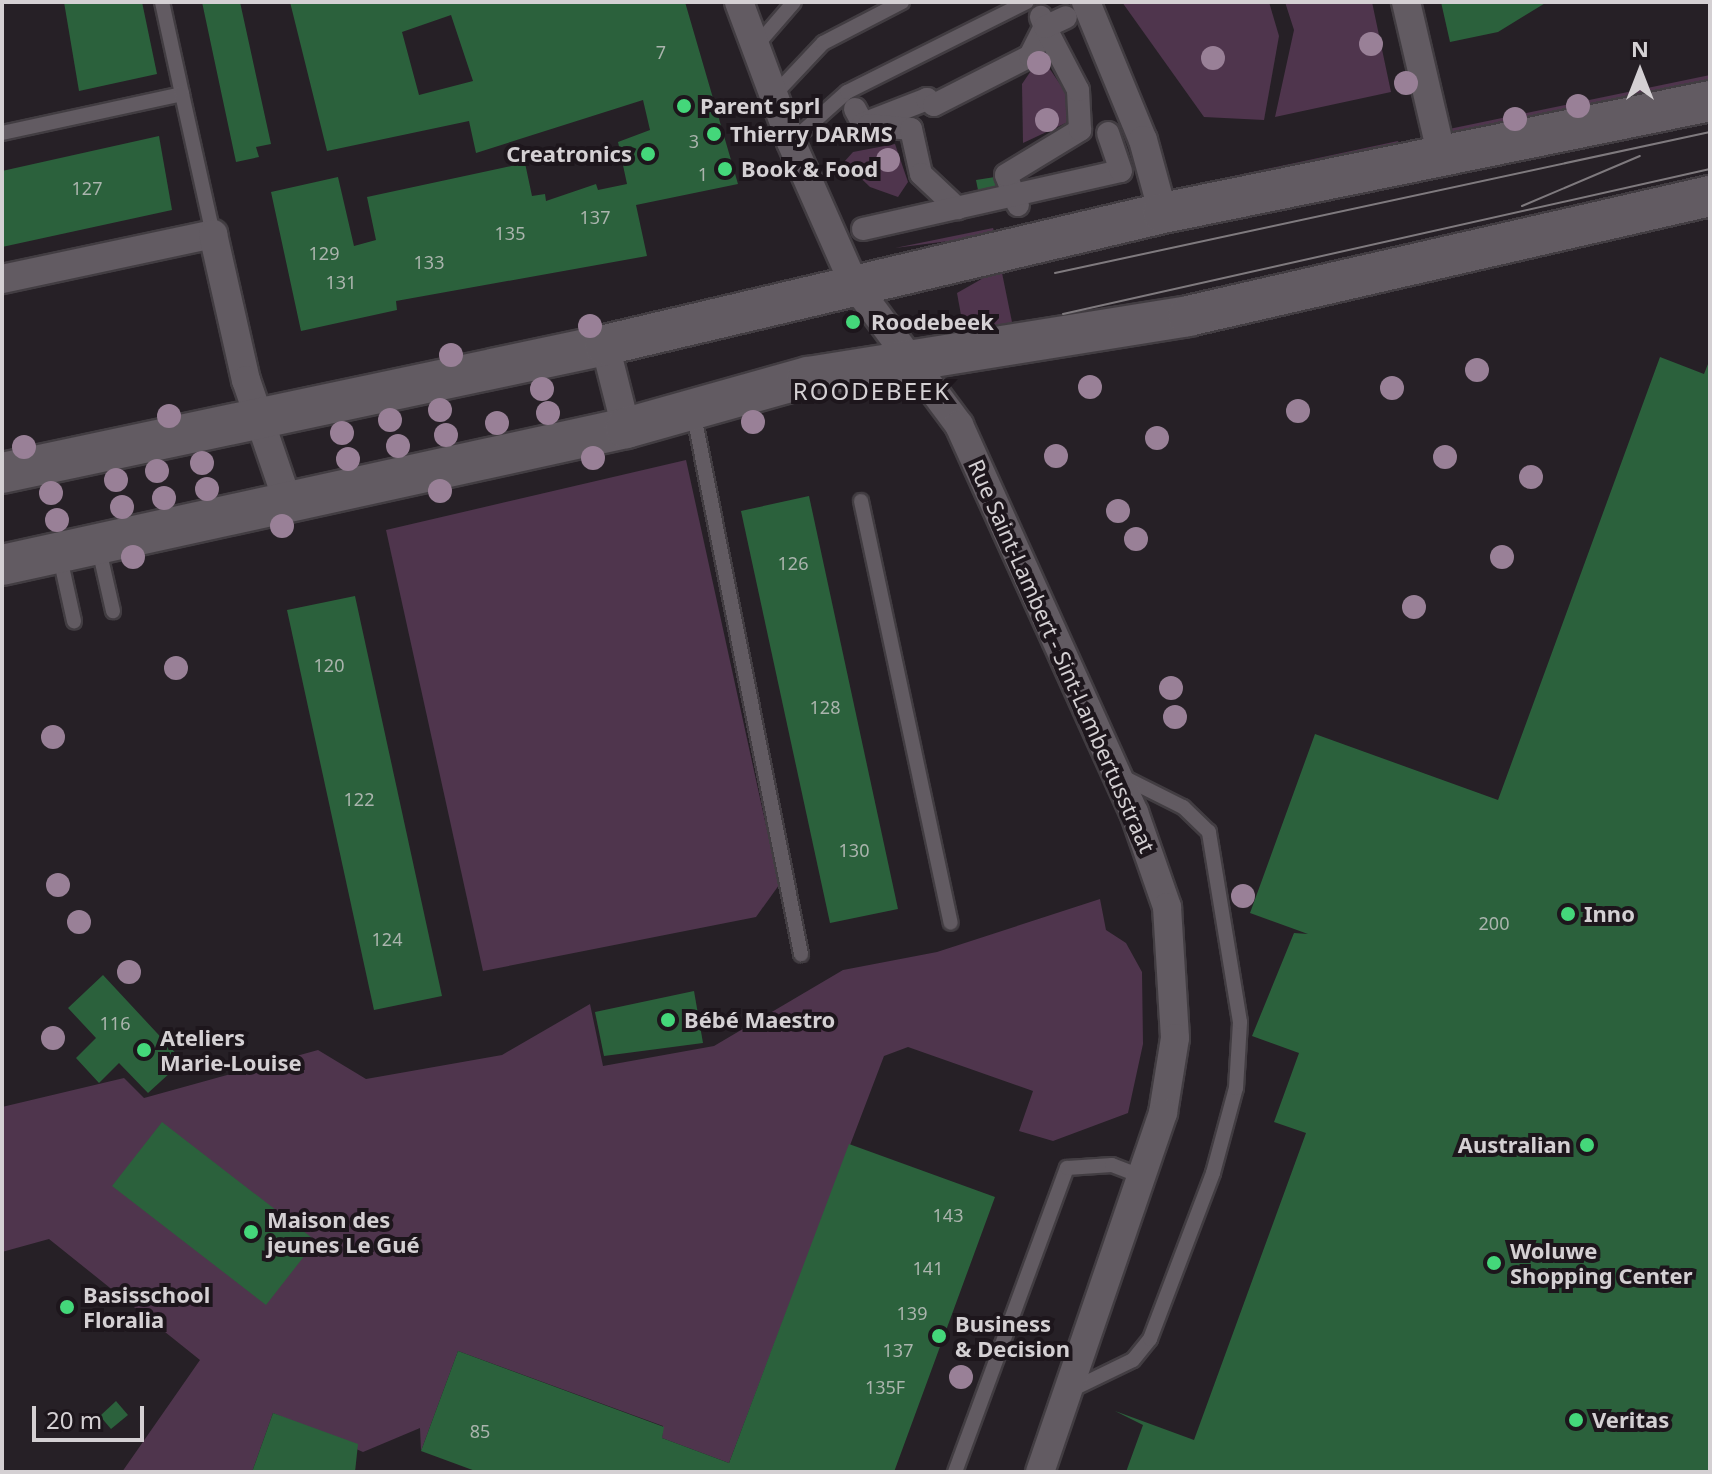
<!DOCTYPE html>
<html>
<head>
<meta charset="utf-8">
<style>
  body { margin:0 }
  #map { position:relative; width:1712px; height:1474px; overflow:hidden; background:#262026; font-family:"Noto Sans",sans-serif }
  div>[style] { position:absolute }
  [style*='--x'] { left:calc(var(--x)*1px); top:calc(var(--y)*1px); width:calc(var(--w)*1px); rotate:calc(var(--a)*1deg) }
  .green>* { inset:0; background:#4f354d }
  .building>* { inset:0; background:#2b613c }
  .roads { filter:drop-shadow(2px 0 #423d42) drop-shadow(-2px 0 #423d42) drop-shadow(0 2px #423d42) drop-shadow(0 -2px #423d42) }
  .service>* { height:14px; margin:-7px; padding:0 7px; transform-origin:7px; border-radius:7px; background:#625b62 }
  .pedestrian>* { height:22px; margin:-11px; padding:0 11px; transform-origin:11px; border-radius:11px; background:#625b62 }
  .minor>* { height:28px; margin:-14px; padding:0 14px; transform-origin:14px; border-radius:14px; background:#625b62 }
  .secondary>* { height:40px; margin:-20px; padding:0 20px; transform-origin:20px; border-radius:20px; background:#625b62 }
  .tram>* { height:2px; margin:-1px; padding:0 1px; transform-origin:1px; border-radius:1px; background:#7f7a7e }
  .trees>* { width:24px; height:24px; margin:-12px; border-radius:50%; background:#998097 }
  .dots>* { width:22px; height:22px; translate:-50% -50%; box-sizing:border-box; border:4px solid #1d161c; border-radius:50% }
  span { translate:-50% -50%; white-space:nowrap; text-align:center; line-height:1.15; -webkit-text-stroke:8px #1d161c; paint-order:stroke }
  .number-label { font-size:18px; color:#aab4ad }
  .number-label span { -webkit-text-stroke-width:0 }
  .poi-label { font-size:22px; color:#d4d0d3; font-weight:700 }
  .left { translate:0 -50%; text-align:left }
  .right { translate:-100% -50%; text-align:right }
  .street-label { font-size:22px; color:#d4d0d3 }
  .neighbourhood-label { font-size:24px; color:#d4d0d3; letter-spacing:2px }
  .frame { position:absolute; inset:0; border:4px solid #d4d0d3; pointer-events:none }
  .north { position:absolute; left:1600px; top:32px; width:80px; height:80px; -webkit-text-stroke:6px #1d161c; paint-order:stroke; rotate:0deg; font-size:22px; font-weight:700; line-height:32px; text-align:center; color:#d4d0d3 }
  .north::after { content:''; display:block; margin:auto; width:28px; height:36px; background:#d4d0d3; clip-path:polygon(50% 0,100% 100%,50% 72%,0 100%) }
  .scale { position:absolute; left:32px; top:1406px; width:112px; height:36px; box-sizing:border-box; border:4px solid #d4d0d3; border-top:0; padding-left:10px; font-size:24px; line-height:28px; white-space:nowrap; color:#d4d0d3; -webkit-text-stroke:6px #1d161c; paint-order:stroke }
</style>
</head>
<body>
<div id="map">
  <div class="green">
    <i style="clip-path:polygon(1122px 2px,1269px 2px,1279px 36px,1264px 120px,1204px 117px)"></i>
    <i style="clip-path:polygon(1285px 2px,1372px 2px,1391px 92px,1275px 117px,1294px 30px)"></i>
    <i style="clip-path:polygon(1041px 56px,1066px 93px,1070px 121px,1023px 143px,1022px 84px)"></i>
    <i style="clip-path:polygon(1710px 75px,1710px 84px,1451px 135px,1449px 129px)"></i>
    <i style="clip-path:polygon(1398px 141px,1400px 148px,1215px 180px)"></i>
    <i style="clip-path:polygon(895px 144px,908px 182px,898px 197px,870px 187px,844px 162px,853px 152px)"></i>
    <i style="clip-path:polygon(993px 228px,995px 235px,895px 248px)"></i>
    <i style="clip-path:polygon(1001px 268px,1014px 332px,963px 326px,957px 293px)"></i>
    <i style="clip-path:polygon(686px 460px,779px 885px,756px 917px,483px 971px,386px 530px)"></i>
    <i style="clip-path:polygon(1100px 899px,1106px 930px,1126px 943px,1142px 972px,1143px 1044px,1128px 1113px,1053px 1141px,1019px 1131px,1033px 1091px,908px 1047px,884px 1056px,729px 1463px,662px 1438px,663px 1426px,458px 1351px,421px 1451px,420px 1428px,363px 1452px,273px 1413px,252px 1472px,122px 1472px,200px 1360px,49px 1239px,2px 1252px,2px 1107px,124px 1078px,144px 1098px,318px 1050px,366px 1079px,502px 1055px,590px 1004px,603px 1066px,714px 1046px,843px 970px,937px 952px)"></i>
  </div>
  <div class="building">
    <i style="clip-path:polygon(64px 2px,142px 2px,157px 74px,79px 91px)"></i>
    <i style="clip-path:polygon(202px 2px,240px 2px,271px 144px,256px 147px,259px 157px,236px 162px)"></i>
    <i style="clip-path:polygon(evenodd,290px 2px,685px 2px,738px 184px,636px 205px,647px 256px,396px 301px,397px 310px,301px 331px,271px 192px,338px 177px,354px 246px,376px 240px,367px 197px,525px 163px,532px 196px,545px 194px,546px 201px,596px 184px,598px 190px,627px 184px,618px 142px,650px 130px,643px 100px,476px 153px,469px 121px,327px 151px,290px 2px,451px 15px,473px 81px,419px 95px,402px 32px,451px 15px)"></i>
    <i style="clip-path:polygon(1441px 2px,1547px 2px,1498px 32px,1450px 42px)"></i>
    <i style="clip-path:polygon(159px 136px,172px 210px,2px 247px,2px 171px)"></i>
    <i style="clip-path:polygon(995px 177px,999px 197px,980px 200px,976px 180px)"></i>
    <i style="clip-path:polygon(1660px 357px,1704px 374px,1710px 359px,1710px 1472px,1126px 1472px,1143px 1425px,1115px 1411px,1194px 1440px,1306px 1133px,1274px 1122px,1299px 1053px,1252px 1036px,1294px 933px,1308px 934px,1250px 913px,1315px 734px,1498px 800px)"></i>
    <i style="clip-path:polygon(809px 496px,898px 909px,830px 923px,741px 511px)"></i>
    <i style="clip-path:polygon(355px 596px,442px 996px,374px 1010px,287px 610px)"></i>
    <i style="clip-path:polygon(103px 975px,183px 1061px,148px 1093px,119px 1063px,99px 1083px,76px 1058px,96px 1038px,68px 1008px)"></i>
    <i style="clip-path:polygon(694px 991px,703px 1043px,604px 1056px,595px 1012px)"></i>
    <i style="clip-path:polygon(162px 1122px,316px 1241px,266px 1305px,112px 1186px)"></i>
    <i style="clip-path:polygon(849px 1144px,995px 1197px,894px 1472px,478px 1472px,421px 1451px,458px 1351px,664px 1427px,662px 1438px,729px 1463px)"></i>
    <i style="clip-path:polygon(116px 1401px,128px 1415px,111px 1429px,100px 1416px)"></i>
    <i style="clip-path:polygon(273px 1413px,358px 1444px,355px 1472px,252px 1472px)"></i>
  </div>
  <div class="roads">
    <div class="service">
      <i style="--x:162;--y:2;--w:94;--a:77.7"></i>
      <i style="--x:756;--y:46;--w:58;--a:-49.2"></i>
      <i style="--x:775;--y:94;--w:70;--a:-46.7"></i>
      <i style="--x:823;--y:43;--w:89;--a:-27.4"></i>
      <i style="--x:2;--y:133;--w:184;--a:-12.2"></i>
      <i style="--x:182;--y:94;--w:143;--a:77.5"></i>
      <i style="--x:791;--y:142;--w:75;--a:-41.8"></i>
      <i style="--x:847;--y:92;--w:201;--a:-26.6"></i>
      <i style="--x:693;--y:411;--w:554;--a:78.75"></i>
      <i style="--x:861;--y:501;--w:431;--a:78"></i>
      <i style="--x:98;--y:545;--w:68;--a:77.2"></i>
      <i style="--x:59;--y:553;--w:70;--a:77.6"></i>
      <i style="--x:1067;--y:1392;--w:73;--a:-25.9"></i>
      <i style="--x:1133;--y:1360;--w:27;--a:-51"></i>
      <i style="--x:1150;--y:1339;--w:178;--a:-69.2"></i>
      <i style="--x:1213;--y:1173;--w:88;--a:-74.9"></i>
      <i style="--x:1236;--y:1088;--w:66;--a:-86.5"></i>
      <i style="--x:1240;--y:1022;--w:193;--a:-99.3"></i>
      <i style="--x:1209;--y:832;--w:36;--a:-136"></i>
      <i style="--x:1183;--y:807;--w:69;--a:-153.4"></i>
      <i style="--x:955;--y:1472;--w:324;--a:-69.8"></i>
      <i style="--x:1067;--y:1168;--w:45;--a:-3.8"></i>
      <i style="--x:1112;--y:1165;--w:34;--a:21"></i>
    </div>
    <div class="pedestrian">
      <i style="--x:855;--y:109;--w:17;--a:62"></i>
      <i style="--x:863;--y:124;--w:69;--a:-21.3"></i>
      <i style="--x:927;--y:99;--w:9;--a:41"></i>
      <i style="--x:934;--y:105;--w:108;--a:-27"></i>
      <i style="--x:1030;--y:56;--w:33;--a:-63"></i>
      <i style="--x:1045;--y:27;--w:11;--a:-112"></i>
      <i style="--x:869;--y:125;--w:42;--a:5.4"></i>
      <i style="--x:911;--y:129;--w:46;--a:77.5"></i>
      <i style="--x:921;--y:174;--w:50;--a:43.4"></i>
      <i style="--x:1018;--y:205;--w:32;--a:-112"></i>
      <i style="--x:1006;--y:175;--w:87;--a:-31.3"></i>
      <i style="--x:1080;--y:130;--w:40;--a:-92.9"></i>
      <i style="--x:1078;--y:90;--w:71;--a:-117.6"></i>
      <i style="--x:1045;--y:27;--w:23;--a:-25"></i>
      <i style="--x:863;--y:229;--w:264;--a:-12.7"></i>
      <i style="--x:1121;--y:171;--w:40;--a:-108.9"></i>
    </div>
    <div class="minor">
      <i style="--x:739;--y:2;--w:149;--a:69.6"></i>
      <i style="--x:791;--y:142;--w:155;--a:66.1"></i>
      <i style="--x:854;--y:284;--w:176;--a:53.3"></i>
      <i style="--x:959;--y:425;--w:425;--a:65.7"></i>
      <i style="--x:1134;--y:812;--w:101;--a:70.8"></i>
      <i style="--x:1167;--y:907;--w:131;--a:86.5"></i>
      <i style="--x:1175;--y:1038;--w:76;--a:99.1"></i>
      <i style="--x:1163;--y:1113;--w:379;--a:108.9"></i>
      <i style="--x:1086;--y:2;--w:149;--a:67.6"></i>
      <i style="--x:1143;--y:140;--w:76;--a:74.7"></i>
      <i style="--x:1406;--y:2;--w:159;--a:76.9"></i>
      <i style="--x:2;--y:279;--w:216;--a:-12"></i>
      <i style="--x:213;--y:234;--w:150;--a:77.3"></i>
      <i style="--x:246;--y:380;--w:127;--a:71.1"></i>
      <i style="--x:605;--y:345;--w:86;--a:75.8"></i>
    </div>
    <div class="secondary">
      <i style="--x:2;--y:473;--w:616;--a:-11.98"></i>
      <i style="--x:605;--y:345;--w:573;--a:-13.31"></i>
      <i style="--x:1163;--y:213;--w:558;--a:-11.57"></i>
      <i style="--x:2;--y:565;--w:639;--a:-12.38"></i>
      <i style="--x:626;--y:428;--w:189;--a:-15.7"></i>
      <i style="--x:808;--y:377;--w:385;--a:-9.1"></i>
      <i style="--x:1188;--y:316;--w:536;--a:-12.95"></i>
    </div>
  </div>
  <div class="tram">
    <i style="--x:1522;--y:206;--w:128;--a:-23"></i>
    <i style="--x:1055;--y:273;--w:670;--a:-12.15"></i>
    <i style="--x:1063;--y:314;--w:663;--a:-12.63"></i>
  </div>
  <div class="trees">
    <i style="left:1371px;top:44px"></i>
    <i style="left:1213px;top:58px"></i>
    <i style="left:1039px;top:63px"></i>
    <i style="left:1406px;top:83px"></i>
    <i style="left:1578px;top:106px"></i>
    <i style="left:1515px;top:119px"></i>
    <i style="left:1047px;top:120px"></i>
    <i style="left:888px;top:160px"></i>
    <i style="left:590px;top:326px"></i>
    <i style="left:451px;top:355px"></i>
    <i style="left:1477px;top:370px"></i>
    <i style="left:1090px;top:387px"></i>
    <i style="left:1392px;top:388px"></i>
    <i style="left:542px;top:389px"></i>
    <i style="left:440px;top:410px"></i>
    <i style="left:1298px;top:411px"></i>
    <i style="left:548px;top:413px"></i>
    <i style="left:169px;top:416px"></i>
    <i style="left:390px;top:420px"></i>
    <i style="left:753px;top:422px"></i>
    <i style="left:497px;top:423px"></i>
    <i style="left:342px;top:433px"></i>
    <i style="left:446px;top:435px"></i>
    <i style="left:1157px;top:438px"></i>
    <i style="left:398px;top:446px"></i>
    <i style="left:24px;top:447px"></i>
    <i style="left:1056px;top:456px"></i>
    <i style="left:1445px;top:457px"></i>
    <i style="left:593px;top:458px"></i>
    <i style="left:348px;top:459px"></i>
    <i style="left:202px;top:463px"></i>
    <i style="left:157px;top:471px"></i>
    <i style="left:1531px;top:477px"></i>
    <i style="left:116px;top:480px"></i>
    <i style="left:207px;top:489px"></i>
    <i style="left:440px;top:491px"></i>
    <i style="left:51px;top:493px"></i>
    <i style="left:164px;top:498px"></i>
    <i style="left:122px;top:507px"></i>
    <i style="left:1118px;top:511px"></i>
    <i style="left:57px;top:520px"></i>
    <i style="left:282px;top:526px"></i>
    <i style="left:1136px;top:539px"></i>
    <i style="left:133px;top:557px"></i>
    <i style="left:1502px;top:557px"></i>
    <i style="left:1414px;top:607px"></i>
    <i style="left:176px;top:668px"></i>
    <i style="left:1171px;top:688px"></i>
    <i style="left:1175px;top:717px"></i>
    <i style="left:53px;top:737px"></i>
    <i style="left:58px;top:885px"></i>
    <i style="left:1243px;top:896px"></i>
    <i style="left:79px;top:922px"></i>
    <i style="left:129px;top:972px"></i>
    <i style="left:53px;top:1038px"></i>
    <i style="left:961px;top:1377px"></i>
  </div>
  <div class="dots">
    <i style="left:684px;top:106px;background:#44d77a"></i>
    <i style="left:714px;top:134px;background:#44d77a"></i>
    <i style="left:648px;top:154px;background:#44d77a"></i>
    <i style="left:725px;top:169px;background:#44d77a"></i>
    <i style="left:853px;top:322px;background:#44d77a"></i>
    <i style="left:1568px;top:914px;background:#44d77a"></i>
    <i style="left:668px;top:1020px;background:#44d77a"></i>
    <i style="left:144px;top:1050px;background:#44d77a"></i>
    <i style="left:1587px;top:1145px;background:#44d77a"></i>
    <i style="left:251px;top:1232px;background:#44d77a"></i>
    <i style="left:1494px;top:1263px;background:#44d77a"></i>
    <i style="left:67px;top:1307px;background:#44d77a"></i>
    <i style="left:939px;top:1336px;background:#44d77a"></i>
    <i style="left:1576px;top:1420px;background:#44d77a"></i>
  </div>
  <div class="number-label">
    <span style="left:661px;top:52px">7</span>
    <span style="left:694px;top:141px">3</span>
    <span style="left:703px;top:174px">1</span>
    <span style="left:87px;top:188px">127</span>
    <span style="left:595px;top:217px">137</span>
    <span style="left:510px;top:233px">135</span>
    <span style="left:324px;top:253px">129</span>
    <span style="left:429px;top:262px">133</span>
    <span style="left:341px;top:282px">131</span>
    <span style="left:793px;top:563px">126</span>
    <span style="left:329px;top:665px">120</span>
    <span style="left:825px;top:707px">128</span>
    <span style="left:359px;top:799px">122</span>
    <span style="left:854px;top:850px">130</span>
    <span style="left:1494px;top:923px">200</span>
    <span style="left:387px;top:939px">124</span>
    <span style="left:115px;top:1023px">116</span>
    <span style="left:948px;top:1215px">143</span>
    <span style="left:928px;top:1268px">141</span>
    <span style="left:912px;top:1313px">139</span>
    <span style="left:898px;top:1350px">137</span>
    <span style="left:885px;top:1387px">135F</span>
    <span style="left:480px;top:1431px">85</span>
  </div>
  <div class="poi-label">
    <span class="left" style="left:700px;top:106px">Parent sprl</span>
    <span class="left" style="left:730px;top:134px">Thierry DARMS</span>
    <span class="right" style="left:632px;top:154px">Creatronics</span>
    <span class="left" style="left:741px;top:169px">Book &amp; Food</span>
    <span class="left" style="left:871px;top:322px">Roodebeek</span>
    <span class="left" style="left:1584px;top:914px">Inno</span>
    <span class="left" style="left:684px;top:1020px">Bébé Maestro</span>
    <span class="left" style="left:160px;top:1050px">Ateliers<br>Marie-Louise</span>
    <span class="right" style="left:1571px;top:1145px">Australian</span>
    <span class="left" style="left:267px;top:1232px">Maison des<br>jeunes Le Gué</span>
    <span class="left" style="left:1510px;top:1263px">Woluwe<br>Shopping Center</span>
    <span class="left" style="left:83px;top:1307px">Basisschool<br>Floralia</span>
    <span class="left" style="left:955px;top:1336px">Business<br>&amp; Decision</span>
    <span class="left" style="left:1592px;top:1420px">Veritas</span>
  </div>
  <div class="street-label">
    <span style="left:1062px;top:656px;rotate:66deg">Rue Saint-Lambert - Sint-Lambertusstraat</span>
  </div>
  <div class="neighbourhood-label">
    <span style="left:872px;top:391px">ROODEBEEK</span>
  </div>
  <div class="frame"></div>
  <div class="north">N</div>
  <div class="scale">20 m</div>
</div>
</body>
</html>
